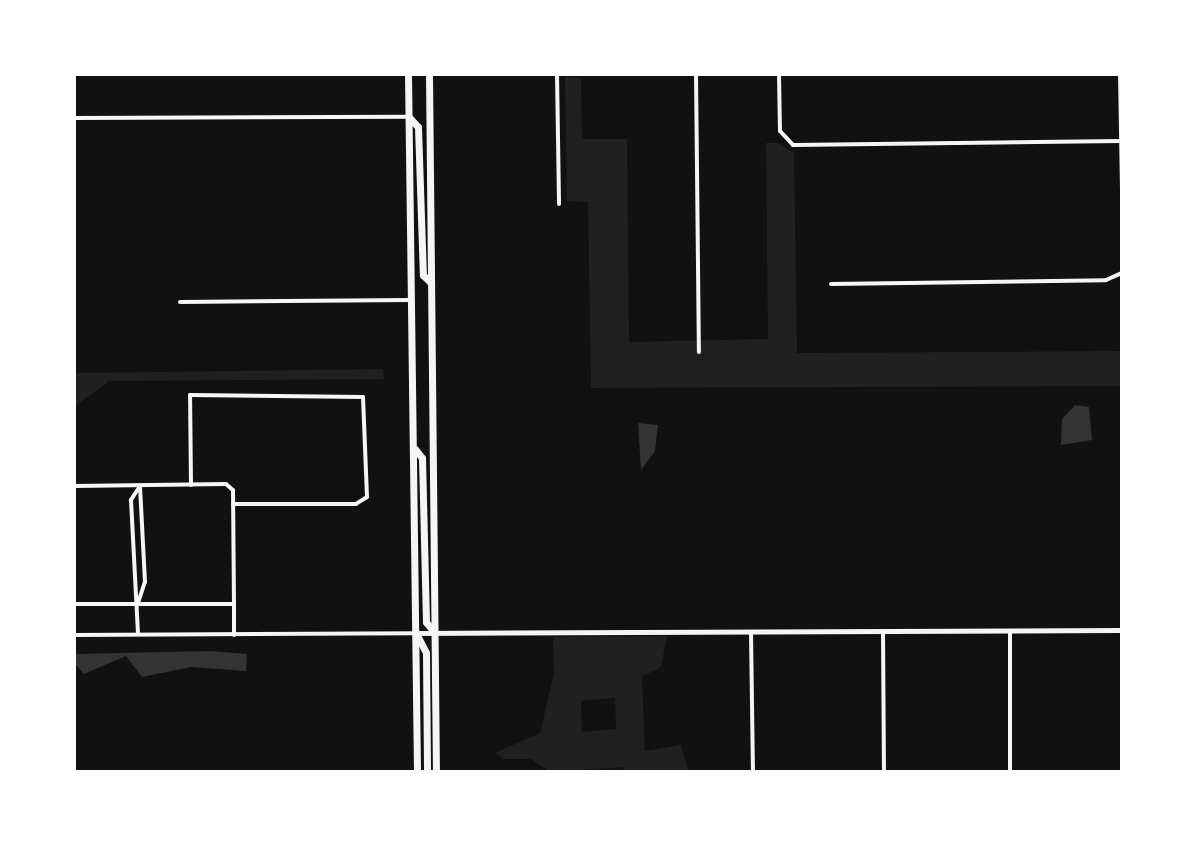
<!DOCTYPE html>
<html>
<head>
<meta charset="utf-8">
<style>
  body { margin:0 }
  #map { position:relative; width:1196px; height:846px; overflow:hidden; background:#111; font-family:Figtree,sans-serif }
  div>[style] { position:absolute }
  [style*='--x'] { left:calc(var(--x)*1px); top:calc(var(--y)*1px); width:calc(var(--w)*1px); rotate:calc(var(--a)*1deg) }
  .green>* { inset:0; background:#202020 }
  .water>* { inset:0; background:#333 }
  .minor>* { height:4px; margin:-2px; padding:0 2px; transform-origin:2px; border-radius:2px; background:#f5f5f5 }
  .tertiary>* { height:5px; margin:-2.5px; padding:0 2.5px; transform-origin:2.5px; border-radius:2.5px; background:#f5f5f5 }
  .primary>* { height:7px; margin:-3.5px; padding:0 3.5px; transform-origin:3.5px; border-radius:3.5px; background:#f5f5f5 }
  span { translate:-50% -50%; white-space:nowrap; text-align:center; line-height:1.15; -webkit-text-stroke:8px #fff; paint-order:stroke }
  .frame { position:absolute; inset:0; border:76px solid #fff; pointer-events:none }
</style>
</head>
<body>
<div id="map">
  <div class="green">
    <i style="clip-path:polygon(565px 77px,581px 78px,582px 139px,627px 139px,629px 342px,768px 339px,766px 143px,778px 143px,794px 153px,797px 353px,1122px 351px,1122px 386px,591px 388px,588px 202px,567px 201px)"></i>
    <i style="clip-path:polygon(383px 369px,384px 379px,109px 381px,74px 407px,74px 373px)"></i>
    <i style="clip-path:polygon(evenodd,667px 636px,661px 667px,642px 677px,645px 751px,681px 745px,689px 772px,625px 772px,624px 767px,550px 772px,531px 759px,503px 759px,495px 753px,540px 733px,554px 673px,553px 637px,667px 636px,615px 698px,616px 729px,582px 732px,581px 701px,615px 698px)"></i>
  </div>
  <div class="water">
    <i style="clip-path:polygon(1075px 405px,1089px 407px,1092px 440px,1061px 445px,1062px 419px)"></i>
    <i style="clip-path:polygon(638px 423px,658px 425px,655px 451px,641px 470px)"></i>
    <i style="clip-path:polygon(211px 651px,247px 654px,246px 671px,191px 667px,142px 677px,126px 656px,84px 674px,74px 663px,74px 654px)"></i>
  </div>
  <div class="minor">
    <i style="--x:557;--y:74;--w:130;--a:89.1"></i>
    <i style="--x:696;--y:74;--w:278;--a:89.4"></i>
    <i style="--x:779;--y:74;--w:57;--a:89"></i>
    <i style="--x:780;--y:131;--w:19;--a:47"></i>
    <i style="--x:793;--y:145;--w:328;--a:-0.7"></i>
    <i style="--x:1120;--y:74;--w:119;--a:89"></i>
    <i style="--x:74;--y:118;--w:335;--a:-0.2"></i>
    <i style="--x:831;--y:284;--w:275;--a:-0.8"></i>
    <i style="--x:1106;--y:280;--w:17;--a:-24"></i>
    <i style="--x:180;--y:302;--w:230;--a:-0.5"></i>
    <i style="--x:191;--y:485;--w:90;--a:-90.6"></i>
    <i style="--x:190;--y:395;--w:173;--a:0.7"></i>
    <i style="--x:363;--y:397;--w:100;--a:87.7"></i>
    <i style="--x:367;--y:497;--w:13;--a:148"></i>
    <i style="--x:356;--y:504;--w:123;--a:180"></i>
    <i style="--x:74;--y:486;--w:152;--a:-0.8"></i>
    <i style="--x:226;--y:484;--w:9;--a:41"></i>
    <i style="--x:233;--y:490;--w:114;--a:89.5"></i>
    <i style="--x:234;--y:604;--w:160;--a:180"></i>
    <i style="--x:138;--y:603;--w:22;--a:-72"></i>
    <i style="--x:145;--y:582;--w:96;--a:-93"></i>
    <i style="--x:140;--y:486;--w:17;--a:123"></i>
    <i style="--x:131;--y:500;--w:134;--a:87"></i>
    <i style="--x:234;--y:604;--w:31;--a:90"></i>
    <i style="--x:883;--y:631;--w:141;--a:89.6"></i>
    <i style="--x:751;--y:632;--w:140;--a:89.2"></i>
    <i style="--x:74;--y:635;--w:342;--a:-0.3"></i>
    <i style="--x:1010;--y:772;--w:141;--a:-90"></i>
  </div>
  <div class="tertiary">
    <i style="--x:416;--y:633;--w:706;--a:-0.24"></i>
  </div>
  <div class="primary">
    <i style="--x:408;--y:74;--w:698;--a:89.26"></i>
    <i style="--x:429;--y:74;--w:698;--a:89.43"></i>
    <i style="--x:409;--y:117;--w:13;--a:48"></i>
    <i style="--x:418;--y:127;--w:148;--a:88.1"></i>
    <i style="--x:423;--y:275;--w:11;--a:45"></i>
    <i style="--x:415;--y:449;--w:11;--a:52"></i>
    <i style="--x:422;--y:458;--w:164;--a:88.6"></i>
    <i style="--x:426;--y:622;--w:13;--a:51"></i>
    <i style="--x:416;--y:633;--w:22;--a:63"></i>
    <i style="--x:426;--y:653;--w:119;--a:89.5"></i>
  </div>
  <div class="frame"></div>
</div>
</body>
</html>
